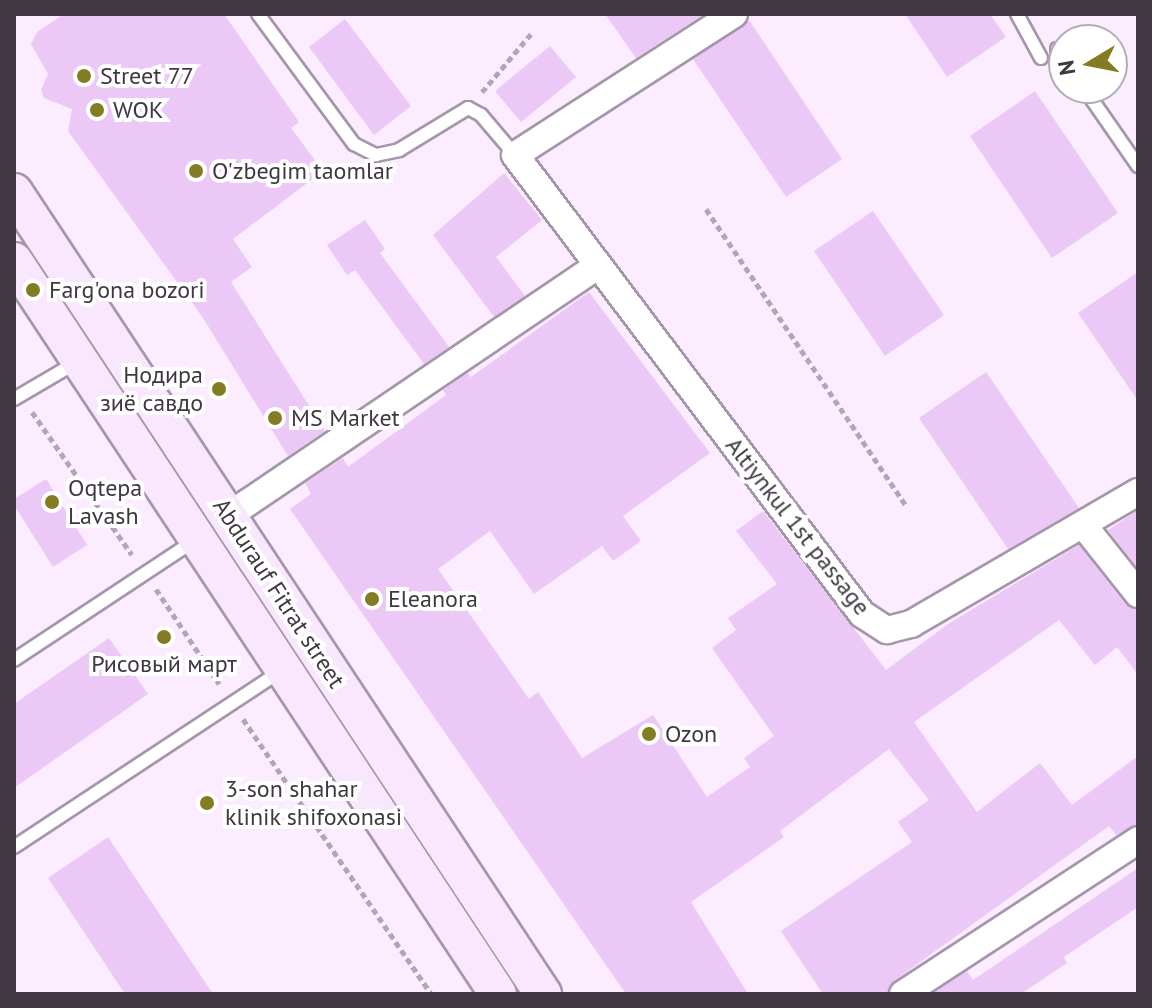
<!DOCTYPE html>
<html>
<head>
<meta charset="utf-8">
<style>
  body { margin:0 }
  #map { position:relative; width:1152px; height:1008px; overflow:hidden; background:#fbedff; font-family:"PT Sans",sans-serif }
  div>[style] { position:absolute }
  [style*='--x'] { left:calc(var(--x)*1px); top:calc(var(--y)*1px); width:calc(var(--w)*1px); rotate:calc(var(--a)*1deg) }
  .building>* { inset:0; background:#ecc8f7 }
  .path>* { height:5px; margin-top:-2.5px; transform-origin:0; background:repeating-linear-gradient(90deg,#b2a6b5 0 6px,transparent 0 10px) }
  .roads { filter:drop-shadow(2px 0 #a696ab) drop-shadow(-2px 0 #a696ab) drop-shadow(0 2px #a696ab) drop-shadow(0 -2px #a696ab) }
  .service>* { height:12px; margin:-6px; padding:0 6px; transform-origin:6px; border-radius:6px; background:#fff }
  .minor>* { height:26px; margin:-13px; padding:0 13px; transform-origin:13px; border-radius:13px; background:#fff }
  .secondary>* { height:36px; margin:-18px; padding:0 18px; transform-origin:18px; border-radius:18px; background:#f9e7fe }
  .dots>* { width:22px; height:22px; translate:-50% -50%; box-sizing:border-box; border:4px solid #fff; border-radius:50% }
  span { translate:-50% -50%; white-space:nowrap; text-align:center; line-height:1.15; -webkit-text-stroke:8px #fff; paint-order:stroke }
  .poi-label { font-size:24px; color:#3f3841 }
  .left { translate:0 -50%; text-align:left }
  .right { translate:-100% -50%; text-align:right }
  .street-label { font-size:24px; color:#3f3841 }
  .frame { position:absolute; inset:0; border:16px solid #3f3841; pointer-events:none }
  .north { position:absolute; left:1048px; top:24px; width:80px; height:80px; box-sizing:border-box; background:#fff; border:2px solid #b2afb3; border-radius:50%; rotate:260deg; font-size:22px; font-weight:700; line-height:32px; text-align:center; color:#3f3841 }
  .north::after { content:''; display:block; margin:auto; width:28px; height:36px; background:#847c22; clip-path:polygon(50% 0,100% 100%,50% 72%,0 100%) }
</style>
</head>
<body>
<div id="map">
  <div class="building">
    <i style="clip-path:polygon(64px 14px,224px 14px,299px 122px,291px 128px,323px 171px,233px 239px,252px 267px,231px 282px,325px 431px,288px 456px,203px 318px,68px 131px,72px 109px,44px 98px,41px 90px,48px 74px,31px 44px,37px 32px)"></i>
    <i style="clip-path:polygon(605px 14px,704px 14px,636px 58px)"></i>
    <i style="clip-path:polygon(905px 14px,990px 14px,1006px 37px,947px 77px)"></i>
    <i style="clip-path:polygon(345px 19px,411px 106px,374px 135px,309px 47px)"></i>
    <i style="clip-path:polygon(749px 20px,842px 159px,786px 197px,693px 59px)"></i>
    <i style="clip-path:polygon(550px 46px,576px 77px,521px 122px,495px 91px)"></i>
    <i style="clip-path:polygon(1035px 91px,1118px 213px,1052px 258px,970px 136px)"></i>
    <i style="clip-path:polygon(504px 173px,542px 220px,496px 257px,525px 296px,494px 317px,433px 235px)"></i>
    <i style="clip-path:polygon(873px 211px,944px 315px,885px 356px,814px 251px)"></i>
    <i style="clip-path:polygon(365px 220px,385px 249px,380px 253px,449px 347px,424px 364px,355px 270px,347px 275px,327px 245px)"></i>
    <i style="clip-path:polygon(1138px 272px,1138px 401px,1078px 313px)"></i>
    <i style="clip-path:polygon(589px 292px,710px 453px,623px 516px,641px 541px,613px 561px,602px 546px,534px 594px,490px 531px,438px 569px,529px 699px,538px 692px,582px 758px,653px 715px,707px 797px,750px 767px,744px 758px,774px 736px,712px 648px,736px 630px,728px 618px,777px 584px,736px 531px,763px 511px,886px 670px,948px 624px,1079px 545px,1125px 604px,1138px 610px,1138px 675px,1117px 647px,1095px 665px,1059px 620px,914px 722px,977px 812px,1040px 763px,1072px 805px,1138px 756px,1138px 824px,1116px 835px,1109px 826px,894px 981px,887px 994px,823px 994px,781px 931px,912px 842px,898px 822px,929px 800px,889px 749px,780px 831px,784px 837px,691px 902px,748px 994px,626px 994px,290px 509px,311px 494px,305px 483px,343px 458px,348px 467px,446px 395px,443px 390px,467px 373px,471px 377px)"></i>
    <i style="clip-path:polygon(986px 372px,1079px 508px,1008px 549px,919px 418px)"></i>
    <i style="clip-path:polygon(46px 479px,87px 545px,53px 567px,14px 505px,14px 499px)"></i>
    <i style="clip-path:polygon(1138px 510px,1138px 568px,1108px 530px)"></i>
    <i style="clip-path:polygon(109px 638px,148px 694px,14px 788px,14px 704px)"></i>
    <i style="clip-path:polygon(108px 837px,213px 994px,125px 994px,48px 878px)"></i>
    <i style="clip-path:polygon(1138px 868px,1138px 907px,1064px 957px,1067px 963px,1021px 994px,932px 994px,967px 971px,973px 980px)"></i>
  </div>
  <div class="path">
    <i style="--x:482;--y:92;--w:76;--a:-49.8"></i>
    <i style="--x:706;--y:209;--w:358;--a:56"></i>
    <i style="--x:32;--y:412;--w:174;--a:55"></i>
    <i style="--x:156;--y:589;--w:114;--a:56.4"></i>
    <i style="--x:243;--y:719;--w:333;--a:55.6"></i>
  </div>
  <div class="roads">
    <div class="service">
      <i style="--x:258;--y:14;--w:162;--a:53.6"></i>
      <i style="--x:354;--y:144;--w:25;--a:27"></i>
      <i style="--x:376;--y:155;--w:24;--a:-12"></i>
      <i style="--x:399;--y:150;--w:81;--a:-31.3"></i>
      <i style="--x:468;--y:108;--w:15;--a:28"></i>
      <i style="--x:481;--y:115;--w:52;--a:49.6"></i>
      <i style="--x:1017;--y:14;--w:50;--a:61.4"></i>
      <i style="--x:1057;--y:49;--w:12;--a:55"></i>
      <i style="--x:1084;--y:88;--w:95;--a:55.3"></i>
      <i style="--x:14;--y:399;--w:73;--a:-30.4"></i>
      <i style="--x:14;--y:660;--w:217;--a:-33.5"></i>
      <i style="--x:14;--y:847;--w:321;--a:-33.4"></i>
    </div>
    <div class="minor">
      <i style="--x:734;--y:14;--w:260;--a:147.2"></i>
      <i style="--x:515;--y:155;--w:575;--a:52.91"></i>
      <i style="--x:862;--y:614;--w:30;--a:33"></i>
      <i style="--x:887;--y:630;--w:25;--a:-14"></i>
      <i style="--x:911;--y:624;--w:263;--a:-30.2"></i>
      <i style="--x:228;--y:516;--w:446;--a:-34.1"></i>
      <i style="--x:1084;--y:526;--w:87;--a:51.5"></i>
      <i style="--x:903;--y:994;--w:281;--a:-33.2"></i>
    </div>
    <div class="secondary">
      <i style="--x:14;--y:192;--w:961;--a:56.59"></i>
      <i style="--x:14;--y:261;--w:878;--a:56.56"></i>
    </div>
  </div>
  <div class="dots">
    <i style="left:84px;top:76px;background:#847c22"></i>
    <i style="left:97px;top:110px;background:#847c22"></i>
    <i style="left:196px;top:171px;background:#847c22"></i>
    <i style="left:33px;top:290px;background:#847c22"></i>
    <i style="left:219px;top:389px;background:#847c22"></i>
    <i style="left:275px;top:418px;background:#847c22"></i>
    <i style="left:52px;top:502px;background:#847c22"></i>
    <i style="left:372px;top:599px;background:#847c22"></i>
    <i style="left:164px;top:637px;background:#847c22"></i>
    <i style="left:649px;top:734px;background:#847c22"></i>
    <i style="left:207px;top:803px;background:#847c22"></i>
  </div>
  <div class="poi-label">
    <span class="left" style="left:100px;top:76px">Street 77</span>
    <span class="left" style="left:113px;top:110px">WOK</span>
    <span class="left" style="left:212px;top:171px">O'zbegim taomlar</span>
    <span class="left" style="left:49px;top:290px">Farg'ona bozori</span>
    <span class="right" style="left:203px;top:389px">Нодира<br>зиё савдо</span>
    <span class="left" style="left:291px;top:418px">MS Market</span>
    <span class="left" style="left:68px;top:502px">Oqtepa<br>Lavash</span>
    <span class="left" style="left:388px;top:599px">Eleanora</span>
    <span style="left:164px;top:664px">Рисовый март</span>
    <span class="left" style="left:665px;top:734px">Ozon</span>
    <span class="left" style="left:225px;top:803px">3-son shahar<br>klinik shifoxonasi</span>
  </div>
  <div class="street-label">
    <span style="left:798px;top:526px;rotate:52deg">Altiynkul 1st passage</span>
    <span style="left:279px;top:593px;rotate:57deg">Abdurauf Fitrat street</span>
  </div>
  <div class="frame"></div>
  <div class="north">N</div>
</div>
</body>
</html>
